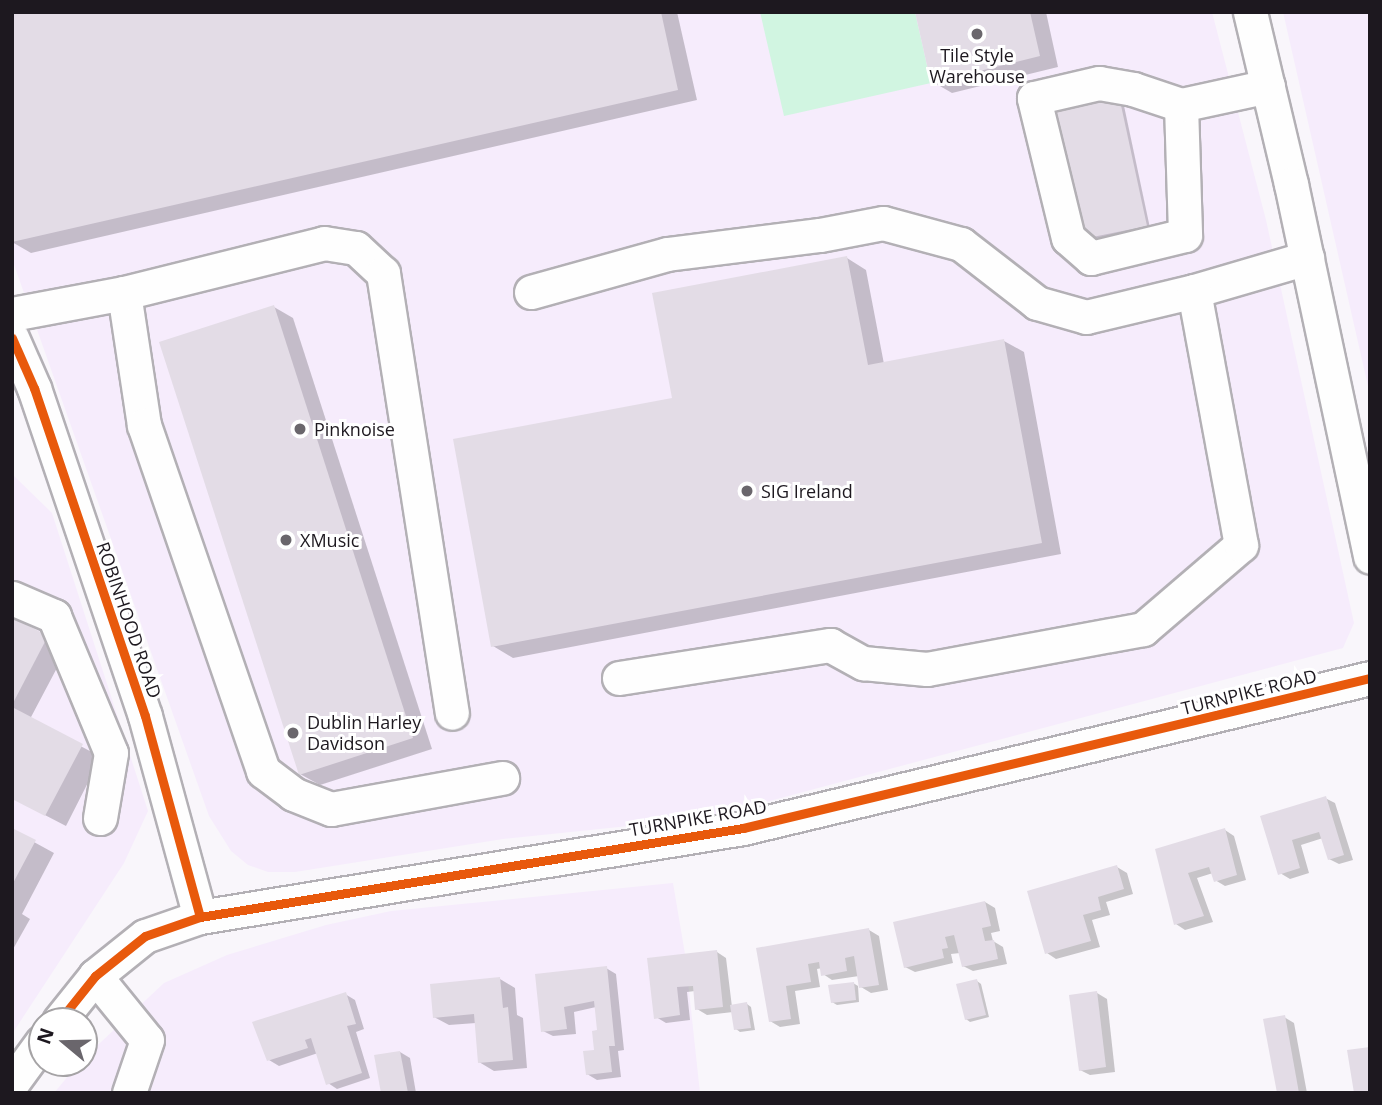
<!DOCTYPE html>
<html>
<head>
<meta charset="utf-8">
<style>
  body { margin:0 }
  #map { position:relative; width:1382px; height:1105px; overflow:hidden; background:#f9f6fb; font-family:"Open Sans",sans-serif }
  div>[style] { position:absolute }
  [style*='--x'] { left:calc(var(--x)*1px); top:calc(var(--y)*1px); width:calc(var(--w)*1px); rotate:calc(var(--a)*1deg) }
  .built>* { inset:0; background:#f6ecfc }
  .green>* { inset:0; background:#d1f5e1 }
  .shadow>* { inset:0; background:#0003 }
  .building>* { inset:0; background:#e3dce6 }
  .roads { filter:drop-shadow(2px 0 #b3b0b5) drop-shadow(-2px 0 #b3b0b5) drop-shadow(0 2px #b3b0b5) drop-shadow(0 -2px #b3b0b5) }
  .minor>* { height:33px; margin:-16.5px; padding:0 16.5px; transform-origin:16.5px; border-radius:16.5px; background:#fefefe }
  .cycleway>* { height:9px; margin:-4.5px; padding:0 4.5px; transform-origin:4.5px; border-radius:4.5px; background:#e8590c }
  .dots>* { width:19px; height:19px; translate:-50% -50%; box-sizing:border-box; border:4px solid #fff; border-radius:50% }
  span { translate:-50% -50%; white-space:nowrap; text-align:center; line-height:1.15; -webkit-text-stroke:6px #fff; paint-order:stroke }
  .poi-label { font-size:18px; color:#1d181f }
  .left { translate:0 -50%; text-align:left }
  .street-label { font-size:18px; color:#1d181f }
  .frame { position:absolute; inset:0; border:14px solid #1d181f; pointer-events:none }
  .north { position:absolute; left:28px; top:1007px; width:70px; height:70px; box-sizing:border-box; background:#fff; border:2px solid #a5a3a5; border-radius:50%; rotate:289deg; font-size:19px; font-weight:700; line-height:28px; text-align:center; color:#1d181f }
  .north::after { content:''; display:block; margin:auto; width:24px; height:32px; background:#6a666c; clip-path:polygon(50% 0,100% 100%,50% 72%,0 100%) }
</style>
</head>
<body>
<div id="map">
  <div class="built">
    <i style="clip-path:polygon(12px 12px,1212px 12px,1266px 220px,1354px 623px,1343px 648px,706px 818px,503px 839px,295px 872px,268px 872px,248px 865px,231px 851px,209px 816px,12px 259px)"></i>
    <i style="clip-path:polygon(1283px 12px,1370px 12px,1370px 395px)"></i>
    <i style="clip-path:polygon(12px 474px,52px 513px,148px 811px,124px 863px,12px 1034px)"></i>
    <i style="clip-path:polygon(673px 883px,685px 954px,700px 1093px,54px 1093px,79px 1063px,84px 1063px,85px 1057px,164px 983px,227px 955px,326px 925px,391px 911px)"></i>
  </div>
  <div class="green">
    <i style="clip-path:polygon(760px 12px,915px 12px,931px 83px,784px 116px)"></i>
  </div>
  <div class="shadow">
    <i style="clip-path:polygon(12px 12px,677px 12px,697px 100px,31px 253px,12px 242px)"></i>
    <i style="clip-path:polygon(917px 12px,1046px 12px,1058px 67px,952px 93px,933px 82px)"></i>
    <i style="clip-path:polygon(1123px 101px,1150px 228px,1084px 242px,1053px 112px)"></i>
    <i style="clip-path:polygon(847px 258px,866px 270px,884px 364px,1004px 341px,1024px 352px,1061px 554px,513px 658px,493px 646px,674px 399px)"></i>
    <i style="clip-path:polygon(274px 307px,293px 318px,432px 749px,320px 785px,300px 774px)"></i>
    <i style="clip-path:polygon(12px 619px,67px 649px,30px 719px,101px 757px,66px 826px,12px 798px)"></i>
    <i style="clip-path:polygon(1325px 798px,1335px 803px,1353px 860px,1339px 864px,1329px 859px,1323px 838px,1301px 845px,1309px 873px,1290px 879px,1280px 873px,1262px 817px)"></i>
    <i style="clip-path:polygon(12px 830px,54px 853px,22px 914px,30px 919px,12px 951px)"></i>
    <i style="clip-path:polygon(1225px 830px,1234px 836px,1246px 880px,1225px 886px,1215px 880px,1213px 873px,1197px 878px,1213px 922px,1185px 930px,1176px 924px,1157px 850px)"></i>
    <i style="clip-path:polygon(1117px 867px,1127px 873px,1133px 894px,1106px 902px,1110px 915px,1092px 920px,1100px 947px,1056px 959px,1047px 953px)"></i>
    <i style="clip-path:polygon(985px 902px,995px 908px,1000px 931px,991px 933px,993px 941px,1003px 947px,1007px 964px,973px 971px,963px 966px,960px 953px,951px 954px,953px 963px,915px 972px,905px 967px)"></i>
    <i style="clip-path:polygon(869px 930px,879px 936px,888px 990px,871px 993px,861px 987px,859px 976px,832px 980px,823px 974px,822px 968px,817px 969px,820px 987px,795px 991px,800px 1024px,780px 1027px,770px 1021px,758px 950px)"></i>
    <i style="clip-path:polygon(717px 952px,726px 958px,732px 1007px,747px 1004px,751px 1007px,755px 1030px,740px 1032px,736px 1029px,733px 1012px,707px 1015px,697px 1009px,695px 991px,687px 992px,690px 1020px,666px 1023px,656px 1017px,649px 960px)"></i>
    <i style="clip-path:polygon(606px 968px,616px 974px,624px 1050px,618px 1051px,621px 1077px,597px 1080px,587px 1074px,599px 1032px,596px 1007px,574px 1012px,576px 1034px,553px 1036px,543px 1031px,537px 975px)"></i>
    <i style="clip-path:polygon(500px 979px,515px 988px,517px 1015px,523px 1018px,527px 1068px,494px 1071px,479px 1062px,476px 1023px,449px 1025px,434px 1017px)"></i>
    <i style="clip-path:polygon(977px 981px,981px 984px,989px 1017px,970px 1022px,966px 1019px)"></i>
    <i style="clip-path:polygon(853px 983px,858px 986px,859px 1002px,837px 1005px,832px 1002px)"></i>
    <i style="clip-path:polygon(1097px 993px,1107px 999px,1115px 1072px,1090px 1075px,1080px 1070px)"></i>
    <i style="clip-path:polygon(345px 994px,355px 1000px,364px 1029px,356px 1032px,370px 1078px,337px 1089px,328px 1083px,318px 1053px,279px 1066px,269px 1060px)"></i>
    <i style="clip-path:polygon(1284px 1017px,1294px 1023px,1307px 1093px,1278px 1093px)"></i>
    <i style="clip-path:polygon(400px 1052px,410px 1058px,416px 1093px,383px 1093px)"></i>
  </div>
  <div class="building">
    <i style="clip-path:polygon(12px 12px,661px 12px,678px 90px,12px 242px)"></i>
    <i style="clip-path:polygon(915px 12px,1030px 12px,1040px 56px,931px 83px)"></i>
    <i style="clip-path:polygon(1119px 96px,1147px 226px,1078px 240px,1051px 111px)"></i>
    <i style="clip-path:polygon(847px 256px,868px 365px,1004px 339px,1042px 543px,491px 647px,453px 439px,672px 398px,652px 293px)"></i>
    <i style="clip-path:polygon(274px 305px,413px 738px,299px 775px,159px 342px)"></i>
    <i style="clip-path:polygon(12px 617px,48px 636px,12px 705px)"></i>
    <i style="clip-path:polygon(12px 707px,83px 744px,45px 816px,12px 799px)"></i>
    <i style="clip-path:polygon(1326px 796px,1344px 855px,1328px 860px,1319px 832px,1292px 840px,1300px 868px,1278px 875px,1260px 816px)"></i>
    <i style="clip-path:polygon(12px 828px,36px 840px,12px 885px)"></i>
    <i style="clip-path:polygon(1225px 828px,1237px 875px,1214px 882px,1209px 867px,1188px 873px,1204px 916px,1174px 925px,1155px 849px)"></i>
    <i style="clip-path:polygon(1117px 865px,1124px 889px,1098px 897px,1101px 910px,1083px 915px,1091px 941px,1045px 954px,1027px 891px)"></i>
    <i style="clip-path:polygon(985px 901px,991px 926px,982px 928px,985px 941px,994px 940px,998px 959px,962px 967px,954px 935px,945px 937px,948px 948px,942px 949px,944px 958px,904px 968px,893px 922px)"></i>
    <i style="clip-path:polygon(869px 928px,879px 985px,859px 988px,854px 956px,845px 958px,847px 971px,821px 976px,819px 962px,808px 964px,811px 982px,786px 986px,791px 1019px,769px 1022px,756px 948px)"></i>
    <i style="clip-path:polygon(717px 950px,723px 1007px,695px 1010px,693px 986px,677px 987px,680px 1015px,654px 1019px,647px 958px)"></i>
    <i style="clip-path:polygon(607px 966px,615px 1046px,609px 1046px,612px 1072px,586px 1075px,583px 1051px,594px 1050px,592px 1031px,597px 1030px,594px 1001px,564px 1007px,567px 1029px,541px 1032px,535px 974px)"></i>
    <i style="clip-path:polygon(500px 977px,503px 1008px,508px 1007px,513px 1060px,478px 1063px,474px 1014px,433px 1018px,430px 984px)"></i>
    <i style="clip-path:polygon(977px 979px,986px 1015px,965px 1020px,956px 984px)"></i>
    <i style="clip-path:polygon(854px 982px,856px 1000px,831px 1003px,828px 985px)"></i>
    <i style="clip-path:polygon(1097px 991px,1106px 1067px,1079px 1071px,1069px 995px)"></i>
    <i style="clip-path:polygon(346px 992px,356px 1024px,347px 1026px,362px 1073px,326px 1085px,311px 1038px,305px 1040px,308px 1048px,267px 1061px,252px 1022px)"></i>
    <i style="clip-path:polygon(747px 1002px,751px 1028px,734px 1030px,730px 1005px)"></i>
    <i style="clip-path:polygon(1285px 1015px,1299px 1093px,1277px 1093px,1263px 1019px)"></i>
    <i style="clip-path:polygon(1370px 1047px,1370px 1093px,1354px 1093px,1347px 1050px)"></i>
    <i style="clip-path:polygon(400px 1051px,408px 1093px,381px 1093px,374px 1055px)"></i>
  </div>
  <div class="roads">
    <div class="minor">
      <i style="--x:1250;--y:12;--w:177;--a:76.6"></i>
      <i style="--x:1291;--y:184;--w:381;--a:78"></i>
      <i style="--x:1181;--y:105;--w:130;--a:88.2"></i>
      <i style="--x:1185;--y:235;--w:97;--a:166.3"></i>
      <i style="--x:1091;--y:258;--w:30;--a:-139"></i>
      <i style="--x:1068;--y:238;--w:144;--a:-103.7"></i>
      <i style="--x:1034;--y:98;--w:67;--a:-13"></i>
      <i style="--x:1099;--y:83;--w:35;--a:10"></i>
      <i style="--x:1133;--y:89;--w:51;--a:18.4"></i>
      <i style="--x:1181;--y:105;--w:89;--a:-12.3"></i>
      <i style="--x:531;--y:292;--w:141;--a:-15.6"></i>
      <i style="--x:667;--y:254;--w:154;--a:-7.1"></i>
      <i style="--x:820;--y:235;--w:64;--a:-10.8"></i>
      <i style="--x:883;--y:223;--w:81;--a:15.1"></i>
      <i style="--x:961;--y:244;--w:96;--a:37.8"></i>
      <i style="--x:1037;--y:303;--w:51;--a:15.9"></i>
      <i style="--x:1086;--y:317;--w:111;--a:-13.5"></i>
      <i style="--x:1194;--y:291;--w:118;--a:-16.3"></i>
      <i style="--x:124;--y:293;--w:134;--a:81.4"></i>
      <i style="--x:144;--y:425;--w:366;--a:71"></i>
      <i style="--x:263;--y:771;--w:38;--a:37"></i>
      <i style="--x:293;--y:794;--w:41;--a:21.5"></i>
      <i style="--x:331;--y:809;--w:174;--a:-10.3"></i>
      <i style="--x:12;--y:314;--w:114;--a:-10.6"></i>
      <i style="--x:124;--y:293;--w:206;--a:-14"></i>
      <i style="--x:324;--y:243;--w:32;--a:9"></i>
      <i style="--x:356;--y:248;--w:37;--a:43"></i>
      <i style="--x:383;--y:273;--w:445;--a:81.1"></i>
      <i style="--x:12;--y:338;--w:55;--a:66.3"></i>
      <i style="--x:34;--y:388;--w:346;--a:71.3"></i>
      <i style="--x:145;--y:716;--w:208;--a:74.7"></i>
      <i style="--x:12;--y:598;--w:46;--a:23.2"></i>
      <i style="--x:54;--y:616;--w:148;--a:67.4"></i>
      <i style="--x:111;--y:753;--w:66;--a:99.6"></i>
      <i style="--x:619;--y:678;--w:214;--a:-8.9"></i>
      <i style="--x:830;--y:645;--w:38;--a:29"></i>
      <i style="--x:863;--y:663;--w:64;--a:5.4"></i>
      <i style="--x:927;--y:669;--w:220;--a:-10.5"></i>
      <i style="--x:1143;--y:629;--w:129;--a:-40.6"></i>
      <i style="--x:1241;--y:545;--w:258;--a:-100.5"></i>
      <i style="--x:95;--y:976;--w:82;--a:50.9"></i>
      <i style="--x:147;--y:1040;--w:56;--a:108.8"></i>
      <i style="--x:59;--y:1021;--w:58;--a:-51.3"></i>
      <i style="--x:95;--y:976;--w:64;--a:-38.7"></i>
      <i style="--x:145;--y:936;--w:58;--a:-19.1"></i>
      <i style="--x:200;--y:917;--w:550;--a:-9.31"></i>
      <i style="--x:743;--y:828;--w:645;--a:-13.45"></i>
      <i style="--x:12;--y:1083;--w:51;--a:-53.8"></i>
    </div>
  </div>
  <div class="cycleway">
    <i style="--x:12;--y:338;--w:55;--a:66.3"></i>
    <i style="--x:34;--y:388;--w:346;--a:71.3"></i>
    <i style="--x:145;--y:716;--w:208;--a:74.7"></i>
    <i style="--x:59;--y:1021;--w:58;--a:-51.3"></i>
    <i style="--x:95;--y:976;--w:64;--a:-38.7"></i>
    <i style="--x:145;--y:936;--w:58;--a:-19.1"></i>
    <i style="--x:200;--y:917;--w:550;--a:-9.31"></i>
    <i style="--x:743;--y:828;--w:645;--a:-13.45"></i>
  </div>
  <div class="dots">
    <i style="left:977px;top:34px;background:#6a666c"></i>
    <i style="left:300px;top:429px;background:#6a666c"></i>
    <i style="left:747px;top:491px;background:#6a666c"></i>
    <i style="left:286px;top:540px;background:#6a666c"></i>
    <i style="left:293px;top:733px;background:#6a666c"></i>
  </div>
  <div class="poi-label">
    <span style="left:977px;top:66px">Tile Style<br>Warehouse</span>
    <span class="left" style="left:314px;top:429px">Pinknoise</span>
    <span class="left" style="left:761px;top:491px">SIG Ireland</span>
    <span class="left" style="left:300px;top:540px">XMusic</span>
    <span class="left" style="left:307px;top:733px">Dublin Harley<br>Davidson</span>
  </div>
  <div class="street-label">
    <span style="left:129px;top:620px;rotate:71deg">ROBINHOOD ROAD</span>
    <span style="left:1249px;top:692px;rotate:-14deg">TURNPIKE ROAD</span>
    <span style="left:698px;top:818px;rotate:-10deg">TURNPIKE ROAD</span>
  </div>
  <div class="frame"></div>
  <div class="north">N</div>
</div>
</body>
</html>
